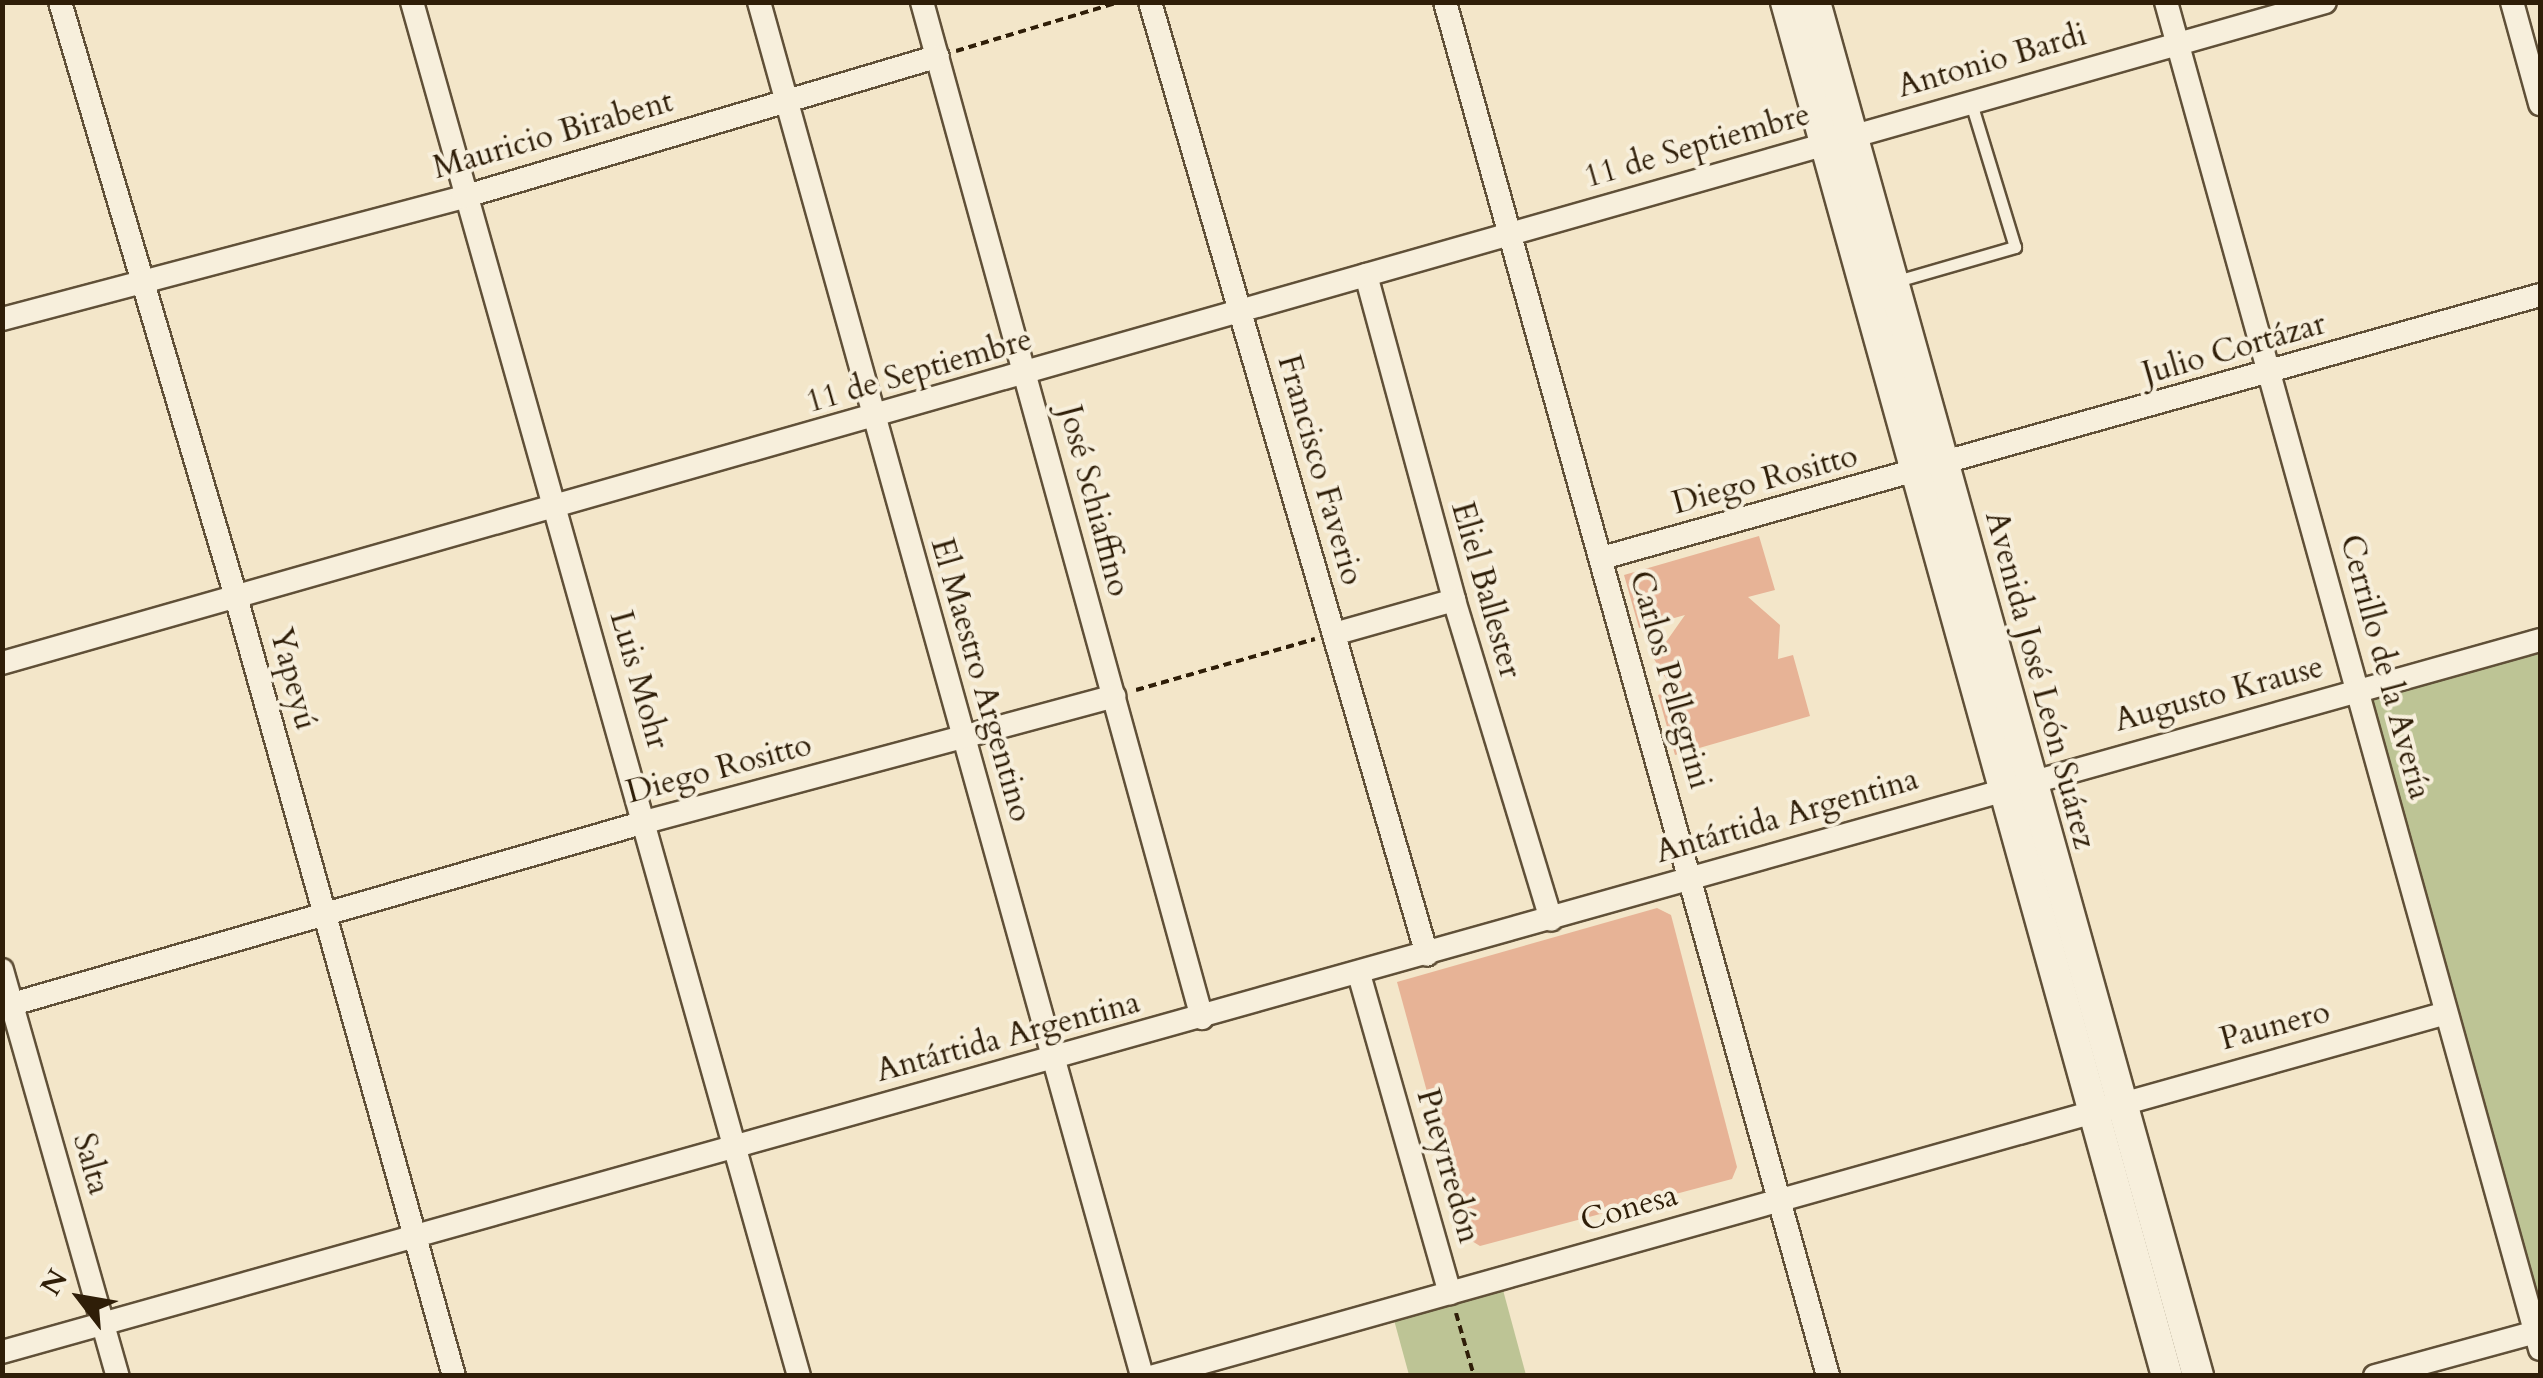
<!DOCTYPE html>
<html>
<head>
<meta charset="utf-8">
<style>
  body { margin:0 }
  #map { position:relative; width:2543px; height:1378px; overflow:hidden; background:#f3e6c9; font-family:Cardo,serif }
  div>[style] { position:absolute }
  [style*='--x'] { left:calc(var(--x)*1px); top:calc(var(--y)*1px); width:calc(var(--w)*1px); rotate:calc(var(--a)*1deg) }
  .green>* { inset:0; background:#bdc495 }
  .building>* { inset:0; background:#e7b396 }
  .path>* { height:4px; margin-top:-2px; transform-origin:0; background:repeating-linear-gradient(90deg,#2f1e08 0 8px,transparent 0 13px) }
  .roads { filter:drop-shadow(2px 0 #605038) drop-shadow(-2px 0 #605038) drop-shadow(0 2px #605038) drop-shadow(0 -2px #605038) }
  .service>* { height:11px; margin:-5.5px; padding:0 5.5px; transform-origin:5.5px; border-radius:5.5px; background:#f7efdc }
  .minor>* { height:22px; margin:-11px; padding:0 11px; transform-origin:11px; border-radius:11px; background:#f7efdc }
  .secondary>* { height:30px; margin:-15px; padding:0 15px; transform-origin:15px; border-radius:15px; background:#f7efdc }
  span { translate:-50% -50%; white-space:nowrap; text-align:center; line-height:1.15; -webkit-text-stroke:8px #f7efdc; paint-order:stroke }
  .street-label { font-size:32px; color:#2f1e08 }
  .frame { position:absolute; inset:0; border:5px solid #2f1e08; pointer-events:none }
  .north { position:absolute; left:30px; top:1248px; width:100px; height:100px; -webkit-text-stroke:8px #f7efdc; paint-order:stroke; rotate:301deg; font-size:28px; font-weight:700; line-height:40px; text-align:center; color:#2f1e08 }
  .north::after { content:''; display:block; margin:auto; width:35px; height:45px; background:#2f1e08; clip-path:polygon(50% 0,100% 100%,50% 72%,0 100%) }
</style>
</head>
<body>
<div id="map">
  <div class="green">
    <i style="clip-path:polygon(2540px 653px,2540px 1317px,2370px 699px)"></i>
    <i style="clip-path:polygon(1503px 1290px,1526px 1375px,1409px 1375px,1394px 1320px)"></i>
  </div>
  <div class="building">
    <i style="clip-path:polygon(1759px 536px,1775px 590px,1748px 597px,1780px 625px,1778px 659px,1793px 655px,1810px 716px,1675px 755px,1658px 695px,1673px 690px,1654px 659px,1685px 615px,1639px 628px,1624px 575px)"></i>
    <i style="clip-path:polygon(1657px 908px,1671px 915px,1737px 1167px,1732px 1179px,1480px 1246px,1467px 1238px,1397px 982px)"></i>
  </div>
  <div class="path">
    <i style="--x:956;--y:51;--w:170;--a:-16.7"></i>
    <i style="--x:1136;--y:690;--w:186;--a:-15.9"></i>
    <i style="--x:1456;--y:1313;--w:66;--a:74.1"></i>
  </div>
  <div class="roads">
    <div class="service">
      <i style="--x:1897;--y:281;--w:123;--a:-16.1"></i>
      <i style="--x:2015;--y:247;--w:154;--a:-107"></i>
    </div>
    <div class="minor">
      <i style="--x:60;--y:2;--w:620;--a:73.52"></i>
      <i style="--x:236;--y:597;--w:809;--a:74.37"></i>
      <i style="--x:412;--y:2;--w:1427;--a:74.27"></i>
      <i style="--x:759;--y:2;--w:1426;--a:74.42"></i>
      <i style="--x:922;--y:2;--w:1054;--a:74.59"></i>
      <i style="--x:1150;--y:2;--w:992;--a:73.79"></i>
      <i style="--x:1445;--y:2;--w:1426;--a:74.42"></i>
      <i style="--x:2166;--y:2;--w:1398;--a:74.48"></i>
      <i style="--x:2512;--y:2;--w:106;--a:74.6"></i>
      <i style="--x:1366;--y:275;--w:337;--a:74.8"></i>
      <i style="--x:1454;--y:600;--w:334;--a:73.1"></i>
      <i style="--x:2;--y:319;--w:477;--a:-14.8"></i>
      <i style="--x:463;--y:197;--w:495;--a:-16.5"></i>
      <i style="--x:1602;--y:558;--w:974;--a:-15.66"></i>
      <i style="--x:1334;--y:634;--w:125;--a:-15.8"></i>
      <i style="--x:2;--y:663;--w:2415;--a:-15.88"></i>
      <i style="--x:2;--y:970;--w:422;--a:74.1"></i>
      <i style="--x:1359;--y:974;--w:332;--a:74.1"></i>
      <i style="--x:2;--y:1007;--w:669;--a:-16.05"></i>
      <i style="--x:645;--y:822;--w:486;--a:-15"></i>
      <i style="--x:2;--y:1352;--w:2636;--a:-15.67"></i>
      <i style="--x:1154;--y:1376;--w:1342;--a:-15.69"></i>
      <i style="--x:2375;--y:1376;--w:171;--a:-15.3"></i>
    </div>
    <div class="secondary">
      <i style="--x:1786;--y:2;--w:1426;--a:74.5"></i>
      <i style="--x:1815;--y:2;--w:1426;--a:74.42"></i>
    </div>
  </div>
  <div class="street-label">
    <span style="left:1992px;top:61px;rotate:-16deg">Antonio Bardi</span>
    <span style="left:553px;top:135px;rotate:-16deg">Mauricio Birabent</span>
    <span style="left:1697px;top:146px;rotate:-16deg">11 de Septiembre</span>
    <span style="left:2234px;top:349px;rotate:-16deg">Julio Cortázar</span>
    <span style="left:919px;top:371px;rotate:-16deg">11 de Septiembre</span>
    <span style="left:1320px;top:470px;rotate:74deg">Francisco Faverio</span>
    <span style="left:1765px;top:480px;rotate:-15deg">Diego Rositto</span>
    <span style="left:1094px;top:501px;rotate:75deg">José Schiaffino</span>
    <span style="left:1486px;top:590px;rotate:74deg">Eliel Ballester</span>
    <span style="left:2385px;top:667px;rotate:75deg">Cerrillo de la Avería</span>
    <span style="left:293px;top:679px;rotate:75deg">Yapeyú</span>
    <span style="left:639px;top:680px;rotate:74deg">Luis Mohr</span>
    <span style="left:981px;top:680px;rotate:74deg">El Maestro Argentino</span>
    <span style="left:1670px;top:680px;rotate:74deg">Carlos Pellegrini</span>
    <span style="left:2040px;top:680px;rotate:75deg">Avenida José León Suárez</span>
    <span style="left:2219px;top:694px;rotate:-15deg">Augusto Krause</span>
    <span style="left:719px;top:769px;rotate:-15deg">Diego Rositto</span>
    <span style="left:1787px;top:816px;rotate:-16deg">Antártida Argentina</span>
    <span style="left:2275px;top:1026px;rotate:-15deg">Paunero</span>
    <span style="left:1008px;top:1037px;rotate:-15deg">Antártida Argentina</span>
    <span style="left:91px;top:1164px;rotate:74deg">Salta</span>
    <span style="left:1448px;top:1166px;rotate:74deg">Pueyrredón</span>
    <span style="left:1629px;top:1208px;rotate:-16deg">Conesa</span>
  </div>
  <div class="frame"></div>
  <div class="north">N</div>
</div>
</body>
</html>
